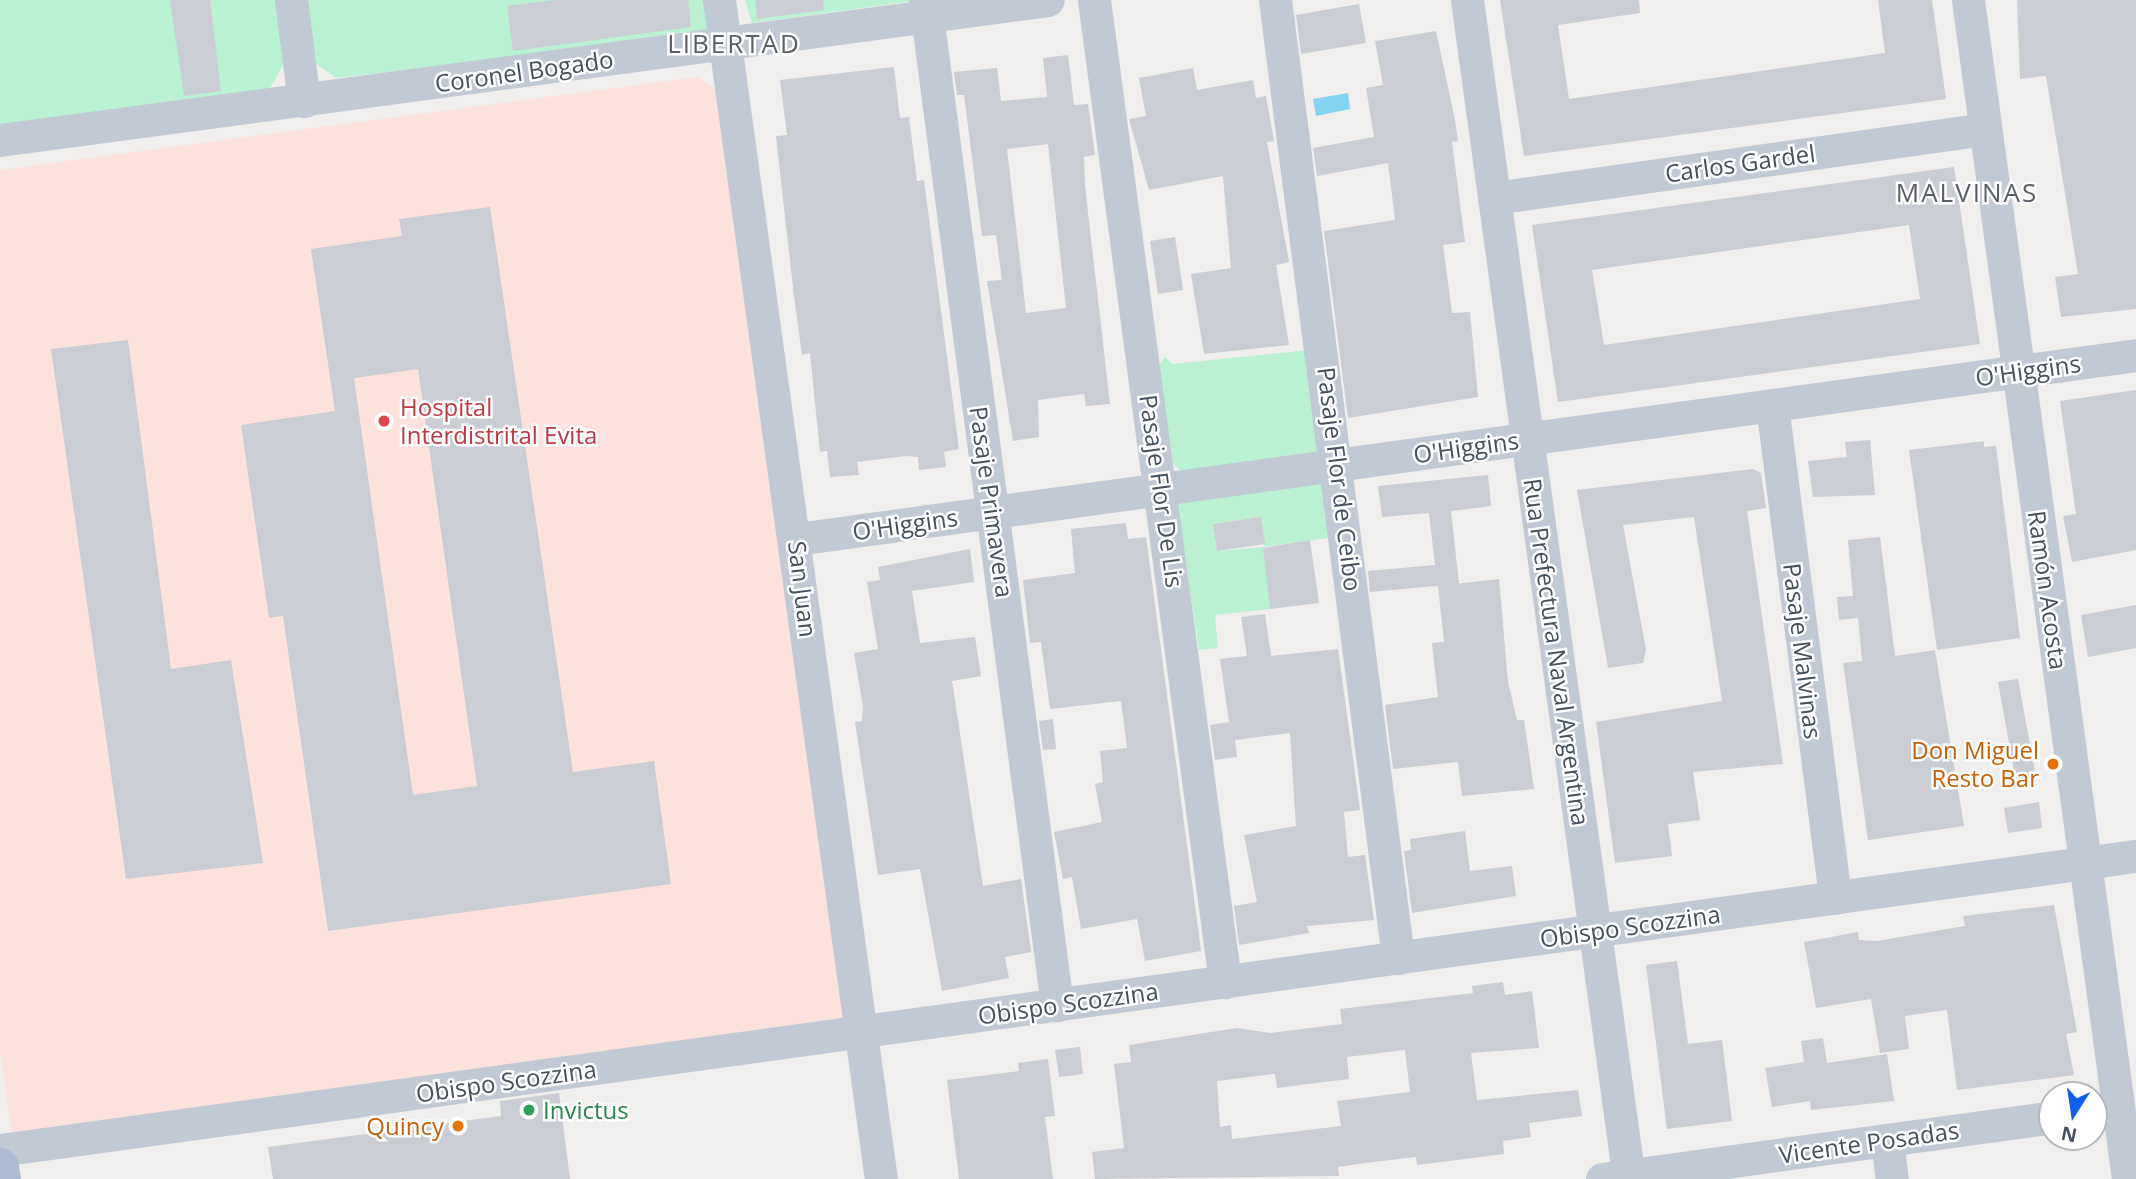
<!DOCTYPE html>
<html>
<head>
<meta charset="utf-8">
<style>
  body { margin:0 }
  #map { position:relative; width:2136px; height:1179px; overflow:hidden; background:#f1eeee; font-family:"Open Sans",sans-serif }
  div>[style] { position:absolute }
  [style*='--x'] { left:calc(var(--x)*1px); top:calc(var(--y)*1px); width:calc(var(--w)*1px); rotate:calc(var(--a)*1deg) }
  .medical>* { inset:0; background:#fce2dd }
  .green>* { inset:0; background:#baf1d3 }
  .water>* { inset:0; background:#84d3f1 }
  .building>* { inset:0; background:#cacdd3 }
  .minor>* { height:33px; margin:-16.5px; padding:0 16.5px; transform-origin:16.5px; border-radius:16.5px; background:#c1c9d4 }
  .major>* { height:38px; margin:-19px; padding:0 19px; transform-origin:19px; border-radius:19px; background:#acbbcf }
  .dots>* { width:19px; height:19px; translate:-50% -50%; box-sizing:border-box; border:4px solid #fff; border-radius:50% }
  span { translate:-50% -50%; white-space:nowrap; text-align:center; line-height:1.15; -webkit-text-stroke:5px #fff; paint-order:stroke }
  .street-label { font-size:24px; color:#45505d }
  .health-label { font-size:24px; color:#be3a42 }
  .left { translate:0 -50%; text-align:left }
  .food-label { font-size:24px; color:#c56008 }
  .right { translate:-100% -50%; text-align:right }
  .leisure-label { font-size:24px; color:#27864d }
  .neighbourhood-label { font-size:26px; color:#5a5e64; letter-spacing:2px }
  .north { position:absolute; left:2038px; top:1081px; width:70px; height:70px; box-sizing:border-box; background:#fff; border:2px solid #b5b9be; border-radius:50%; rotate:192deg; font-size:19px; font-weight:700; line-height:28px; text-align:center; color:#45505d }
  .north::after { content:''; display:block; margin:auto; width:24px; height:32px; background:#0e5fea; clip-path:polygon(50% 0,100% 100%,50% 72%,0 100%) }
</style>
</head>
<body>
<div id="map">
  <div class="medical">
    <i style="clip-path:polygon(697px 77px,720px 91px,849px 1020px,12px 1134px,0 1050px,0 170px)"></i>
  </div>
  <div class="green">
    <i style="clip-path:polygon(0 0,282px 0,290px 52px,269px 90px,0 131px)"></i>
    <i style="clip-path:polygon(301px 0,733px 0,735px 17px,691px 38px,336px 78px,309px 59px)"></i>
    <i style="clip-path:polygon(745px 0,914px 0,914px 1px,752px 23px)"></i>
    <i style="clip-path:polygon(1320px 349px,1335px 451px,1185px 474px,1170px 461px,1157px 368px,1165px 357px,1172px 364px)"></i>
    <i style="clip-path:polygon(evenodd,1333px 477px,1342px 536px,1264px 547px,1270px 609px,1215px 615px,1218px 648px,1199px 650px,1176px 500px,1333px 477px,1261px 517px,1264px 547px,1217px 551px,1213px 524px,1261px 517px)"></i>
  </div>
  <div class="water">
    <i style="clip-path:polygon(1348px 93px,1350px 109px,1316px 116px,1313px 99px)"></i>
  </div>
  <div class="building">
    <i style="clip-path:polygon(170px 0,210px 0,221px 91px,184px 96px)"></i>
    <i style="clip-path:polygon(554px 0,688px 0,691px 27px,513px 51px,507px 6px)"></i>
    <i style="clip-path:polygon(755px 0,823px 0,824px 10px,757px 19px)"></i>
    <i style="clip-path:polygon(1500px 0,1639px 0,1640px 13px,1558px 25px,1569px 99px,1885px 53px,1878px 0,1932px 0,1946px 99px,1524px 156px)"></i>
    <i style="clip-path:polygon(2017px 0,2136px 0,2136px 309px,2061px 317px,2055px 277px,2078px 274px,2046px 76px,2020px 79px)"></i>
    <i style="clip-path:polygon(1359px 4px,1366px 43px,1301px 54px,1296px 15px)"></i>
    <i style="clip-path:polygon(1436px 31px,1455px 120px,1458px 141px,1452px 142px,1465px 242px,1443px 245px,1452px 313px,1470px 312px,1478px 397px,1348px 418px,1324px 231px,1395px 220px,1394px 211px,1388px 163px,1317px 176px,1313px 148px,1374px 137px,1366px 88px,1383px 85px,1375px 41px)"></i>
    <i style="clip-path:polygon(evenodd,1068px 55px,1074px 105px,1088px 104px,1095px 155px,1084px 157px,1085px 186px,1110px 404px,1086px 406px,1084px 394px,1038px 400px,1039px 437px,1013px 441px,987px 281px,1002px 280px,996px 235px,982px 236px,964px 95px,957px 95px,954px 72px,997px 68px,1001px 101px,1047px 97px,1043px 58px,1068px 55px,1048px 144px,1066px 308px,1026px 313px,1007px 149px,1048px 144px)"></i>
    <i style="clip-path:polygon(894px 67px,900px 118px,909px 117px,917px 181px,924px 180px,959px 449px,944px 452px,946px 467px,919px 470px,918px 457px,906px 456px,857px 462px,859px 475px,830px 477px,827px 451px,820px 452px,810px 353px,802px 355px,794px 296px,776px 136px,787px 135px,780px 80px)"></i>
    <i style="clip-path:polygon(1193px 68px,1197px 90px,1253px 80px,1256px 98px,1266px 96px,1274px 141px,1267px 142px,1289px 262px,1276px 265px,1289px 345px,1204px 354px,1191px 274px,1231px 268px,1223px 176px,1149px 190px,1129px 119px,1146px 116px,1139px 78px)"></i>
    <i style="clip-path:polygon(evenodd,1954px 167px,1980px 344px,1558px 402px,1532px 225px,1954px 167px,1909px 225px,1920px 299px,1604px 345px,1592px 270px,1909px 225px)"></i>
    <i style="clip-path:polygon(evenodd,490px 207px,573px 772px,654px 761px,671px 884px,328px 931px,283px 616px,269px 618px,241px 425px,335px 411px,311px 249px,402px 236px,399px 219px,490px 207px,418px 369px,477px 786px,413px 795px,354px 378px,418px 369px)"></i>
    <i style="clip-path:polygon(1175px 237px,1183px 290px,1158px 294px,1150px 241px)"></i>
    <i style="clip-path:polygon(128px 340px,171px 669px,231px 660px,263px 863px,126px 879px,51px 349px)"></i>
    <i style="clip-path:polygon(2136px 390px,2136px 550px,2072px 562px,2063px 516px,2076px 514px,2060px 401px)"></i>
    <i style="clip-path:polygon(1870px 440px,1875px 495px,1813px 497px,1808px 461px,1847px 457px,1845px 442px)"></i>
    <i style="clip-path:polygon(1984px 441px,1984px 447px,1996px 446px,2020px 638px,1937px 650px,1909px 450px)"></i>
    <i style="clip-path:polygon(1753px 469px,1761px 473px,1766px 508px,1747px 511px,1783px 764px,1693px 772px,1700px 820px,1668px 824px,1672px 856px,1615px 863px,1596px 722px,1722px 701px,1694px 517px,1623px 525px,1646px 650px,1643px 663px,1608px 668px,1577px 490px)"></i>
    <i style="clip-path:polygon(1488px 475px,1491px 506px,1451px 511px,1459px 584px,1370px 592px,1368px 571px,1435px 565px,1429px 513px,1382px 517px,1378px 486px)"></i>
    <i style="clip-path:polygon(1261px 517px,1265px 544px,1217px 551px,1213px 524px)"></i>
    <i style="clip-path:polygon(1126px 523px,1128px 539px,1146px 537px,1201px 951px,1145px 961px,1137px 919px,1081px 929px,1072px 877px,1063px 879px,1054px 832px,1102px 822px,1095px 784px,1103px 782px,1100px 751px,1127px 748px,1121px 701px,1050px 709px,1041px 642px,1030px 643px,1023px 580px,1075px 573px,1071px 529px)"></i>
    <i style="clip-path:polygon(1880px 537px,1895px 656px,1935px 650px,1964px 826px,1868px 840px,1843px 663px,1862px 661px,1858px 618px,1839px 620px,1837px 597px,1853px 596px,1848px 540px)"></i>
    <i style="clip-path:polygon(1310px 540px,1319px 603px,1270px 609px,1263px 548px)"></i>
    <i style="clip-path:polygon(970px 549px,974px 582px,912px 591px,920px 643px,975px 637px,981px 676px,952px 681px,983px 886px,1021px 879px,1031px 952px,1005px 957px,1009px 978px,942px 991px,920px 869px,878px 875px,855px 722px,862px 721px,863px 707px,854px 653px,878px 649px,867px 582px,880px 580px,878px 567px)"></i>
    <i style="clip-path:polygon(1499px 579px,1508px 682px,1517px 720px,1524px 720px,1534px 789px,1462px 796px,1458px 762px,1393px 769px,1385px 705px,1438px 697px,1432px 643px,1444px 642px,1438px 586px)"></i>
    <i style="clip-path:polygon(2136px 605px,2136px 648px,2088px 657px,2081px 615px)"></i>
    <i style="clip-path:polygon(1265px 614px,1271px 656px,1338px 649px,1360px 810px,1344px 812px,1348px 857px,1365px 855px,1374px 920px,1307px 926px,1309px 933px,1239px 945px,1234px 906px,1257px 902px,1244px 835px,1296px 826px,1290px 733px,1235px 740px,1237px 757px,1215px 760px,1210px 725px,1229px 722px,1220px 659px,1247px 656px,1241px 617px)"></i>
    <i style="clip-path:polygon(2018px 679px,2036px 777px,2016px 781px,1998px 682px)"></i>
    <i style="clip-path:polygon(1053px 719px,1056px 749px,1043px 750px,1039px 721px)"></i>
    <i style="clip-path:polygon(2039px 802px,2042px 828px,2008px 833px,2004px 808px)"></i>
    <i style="clip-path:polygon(1465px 831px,1470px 871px,1512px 866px,1516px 896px,1412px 913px,1404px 851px,1411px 850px,1410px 839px)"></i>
    <i style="clip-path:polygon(2054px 905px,2077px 1032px,2066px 1034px,2074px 1075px,1957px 1090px,1947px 1010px,1905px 1016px,1909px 1049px,1880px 1053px,1871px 999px,1816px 1008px,1804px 942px,1858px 932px,1859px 940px,1877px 941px,1965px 926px,1963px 916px)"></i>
    <i style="clip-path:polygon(1677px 961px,1688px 1044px,1722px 1040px,1732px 1121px,1667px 1129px,1646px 965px)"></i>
    <i style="clip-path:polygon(evenodd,1503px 982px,1505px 995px,1532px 991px,1539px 1048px,1471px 1053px,1477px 1100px,1578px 1090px,1582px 1116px,1529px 1123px,1531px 1137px,1503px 1141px,1504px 1154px,1417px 1165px,1416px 1157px,1365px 1163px,1338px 1167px,1339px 1176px,1095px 1179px,1092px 1152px,1124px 1148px,1114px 1064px,1131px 1062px,1129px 1045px,1237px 1028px,1270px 1033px,1342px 1024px,1340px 1009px,1473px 993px,1472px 986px,1503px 982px,1405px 1050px,1410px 1092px,1337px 1101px,1341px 1126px,1232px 1139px,1231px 1125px,1220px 1127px,1217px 1081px,1275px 1074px,1277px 1088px,1349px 1079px,1347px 1057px,1405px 1050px)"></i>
    <i style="clip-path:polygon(1823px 1038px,1827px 1063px,1887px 1054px,1894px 1101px,1811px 1110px,1810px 1101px,1772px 1107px,1765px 1068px,1804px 1062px,1801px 1041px)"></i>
    <i style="clip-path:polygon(1080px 1047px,1083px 1074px,1059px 1077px,1055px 1050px)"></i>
    <i style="clip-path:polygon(1048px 1059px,1055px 1116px,1045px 1117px,1053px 1179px,959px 1179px,947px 1080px,1019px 1071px,1018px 1063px)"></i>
    <i style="clip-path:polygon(559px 1093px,570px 1179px,273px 1179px,268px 1147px,501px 1116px,500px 1101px)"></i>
  </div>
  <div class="minor">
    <i style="--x:291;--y:0;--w:102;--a:82.7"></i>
    <i style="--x:719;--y:0;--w:1190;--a:82.18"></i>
    <i style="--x:925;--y:0;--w:1014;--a:82.52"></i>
    <i style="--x:1094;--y:0;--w:991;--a:82.4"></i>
    <i style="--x:1275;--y:0;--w:966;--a:82.68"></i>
    <i style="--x:1467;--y:0;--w:1190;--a:82.18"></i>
    <i style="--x:1968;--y:0;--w:1190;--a:82.27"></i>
    <i style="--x:0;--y:140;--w:1057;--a:-7.61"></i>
    <i style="--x:1494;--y:198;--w:496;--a:-8"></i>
    <i style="--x:1772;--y:405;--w:497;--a:82.7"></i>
    <i style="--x:797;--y:539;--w:1352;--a:-7.82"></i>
    <i style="--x:1887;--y:1140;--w:39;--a:83"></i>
    <i style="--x:0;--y:1150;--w:2156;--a:-7.84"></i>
    <i style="--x:1602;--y:1179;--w:454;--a:-7.8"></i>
  </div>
  <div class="major">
    <i style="--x:0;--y:1167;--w:12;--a:81"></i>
  </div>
  <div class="dots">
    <i style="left:384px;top:421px;background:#e0444e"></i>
    <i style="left:2053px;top:764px;background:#e8710a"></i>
    <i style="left:529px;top:1110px;background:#2e9e5b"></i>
    <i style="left:458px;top:1126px;background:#e8710a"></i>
  </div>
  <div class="street-label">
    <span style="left:524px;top:71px;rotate:-8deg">Coronel Bogado</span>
    <span style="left:1740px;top:163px;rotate:-8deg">Carlos Gardel</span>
    <span style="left:2028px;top:370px;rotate:-8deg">O'Higgins</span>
    <span style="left:1466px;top:447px;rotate:-8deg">O'Higgins</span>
    <span style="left:1340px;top:479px;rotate:83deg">Pasaje Flor de Ceibo</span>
    <span style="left:1162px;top:491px;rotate:82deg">Pasaje Flor De Lis</span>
    <span style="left:992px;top:502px;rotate:82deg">Pasaje Primavera</span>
    <span style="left:905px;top:524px;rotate:-8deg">O'Higgins</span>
    <span style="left:803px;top:589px;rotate:83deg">San Juan</span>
    <span style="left:2048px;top:590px;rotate:82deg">Ramón Acosta</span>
    <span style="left:1803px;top:651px;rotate:83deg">Pasaje Malvinas</span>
    <span style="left:1557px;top:652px;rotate:82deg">Rua Prefectura Naval Argentina</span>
    <span style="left:1630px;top:926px;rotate:-8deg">Obispo Scozzina</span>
    <span style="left:1068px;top:1003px;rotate:-8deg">Obispo Scozzina</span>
    <span style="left:506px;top:1081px;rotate:-8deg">Obispo Scozzina</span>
    <span style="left:1869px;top:1142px;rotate:-8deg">Vicente Posadas</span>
  </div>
  <div class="health-label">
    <span class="left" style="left:400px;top:421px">Hospital<br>Interdistrital Evita</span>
  </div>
  <div class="food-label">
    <span class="right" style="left:2039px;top:764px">Don Miguel<br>Resto Bar</span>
    <span class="right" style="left:444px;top:1126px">Quincy</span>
  </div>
  <div class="leisure-label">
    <span class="left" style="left:543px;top:1110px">Invictus</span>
  </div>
  <div class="neighbourhood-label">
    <span style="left:734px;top:44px">LIBERTAD</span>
    <span style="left:1967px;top:193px">MALVINAS</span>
  </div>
  <div class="north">N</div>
</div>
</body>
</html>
